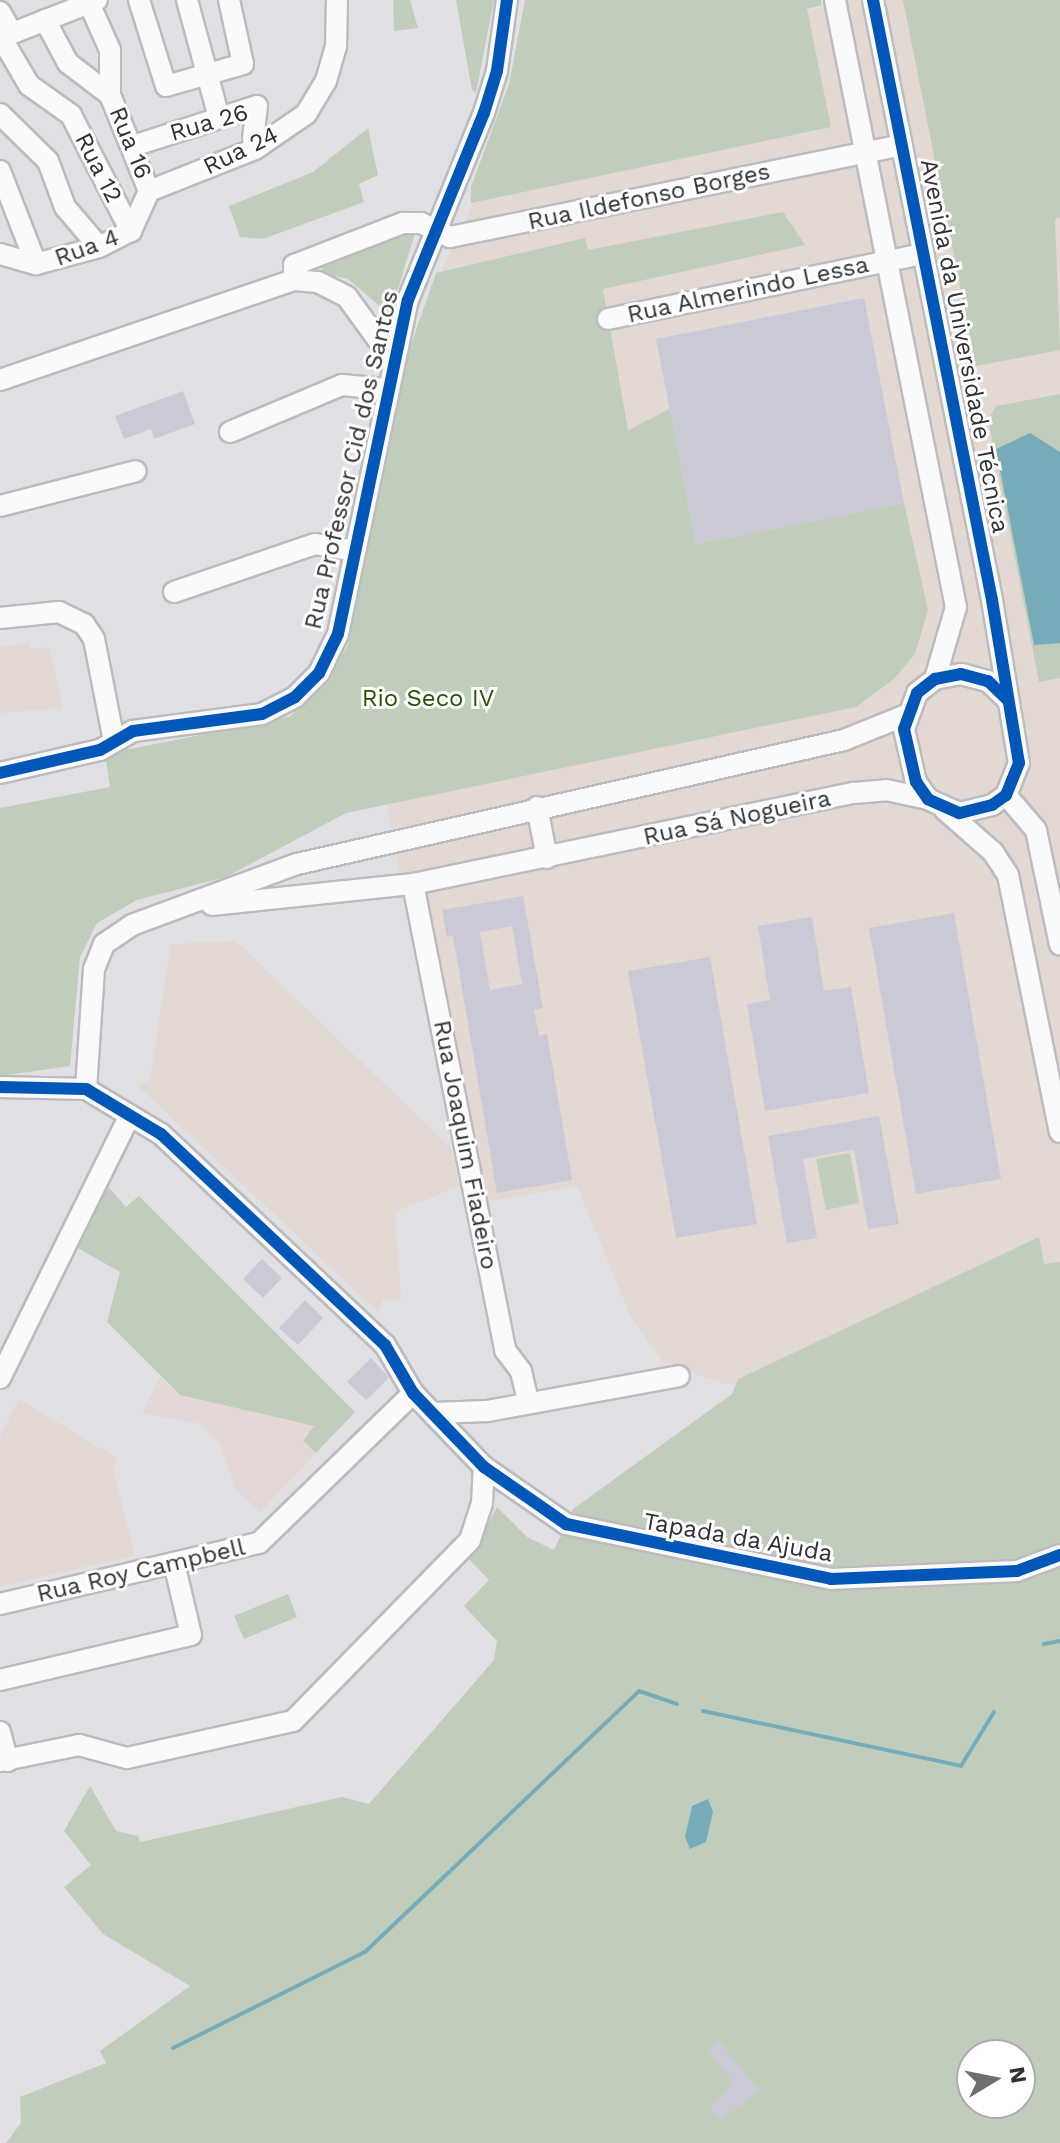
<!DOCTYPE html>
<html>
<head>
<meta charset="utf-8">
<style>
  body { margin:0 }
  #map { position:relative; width:1060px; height:2143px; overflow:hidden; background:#e0e0e5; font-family:"Work Sans",sans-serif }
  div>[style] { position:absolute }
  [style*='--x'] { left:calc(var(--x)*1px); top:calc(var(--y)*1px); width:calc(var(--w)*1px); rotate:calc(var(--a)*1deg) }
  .industrial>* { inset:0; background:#e4d7d5 }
  .education>* { inset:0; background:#e3d8d2 }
  .green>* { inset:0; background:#c1cdbb }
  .water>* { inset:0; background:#76acba }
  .stream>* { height:4px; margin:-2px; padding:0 2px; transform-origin:2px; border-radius:2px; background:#76acba }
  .building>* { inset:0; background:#cacad7 }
  .roads { filter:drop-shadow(2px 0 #bcbcc0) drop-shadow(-2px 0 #bcbcc0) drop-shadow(0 2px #bcbcc0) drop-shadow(0 -2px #bcbcc0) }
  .minor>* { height:20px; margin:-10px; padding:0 10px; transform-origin:10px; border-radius:10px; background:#fafafb }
  .cycleway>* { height:12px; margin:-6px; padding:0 6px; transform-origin:6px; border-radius:6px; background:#0057b8 }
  span { translate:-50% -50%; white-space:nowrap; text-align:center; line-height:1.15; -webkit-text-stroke:6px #fff; paint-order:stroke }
  .street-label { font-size:24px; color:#303034 }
  .park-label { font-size:24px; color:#2b5000 }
  .north { position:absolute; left:956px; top:2039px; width:80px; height:80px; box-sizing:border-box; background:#fff; border:2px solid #acacae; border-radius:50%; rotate:80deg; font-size:22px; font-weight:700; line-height:32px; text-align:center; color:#303034 }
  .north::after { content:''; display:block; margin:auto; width:28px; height:36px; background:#6e6e72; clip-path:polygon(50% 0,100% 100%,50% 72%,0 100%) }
</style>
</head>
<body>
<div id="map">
  <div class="industrial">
    <i style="clip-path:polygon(160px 1378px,180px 1395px,315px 1426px,303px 1440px,316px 1453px,260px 1512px,236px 1489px,220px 1443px,201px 1424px,142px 1413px)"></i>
  </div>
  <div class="education">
    <i style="clip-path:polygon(854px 0,909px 0,1060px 204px,1060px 1265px,744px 1383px,724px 1384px,663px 1362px,631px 1317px,577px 1186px,466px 1205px,382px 781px,439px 277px,475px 199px,799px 13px)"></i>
    <i style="clip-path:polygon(29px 643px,30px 649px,49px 647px,63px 708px,0 713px,0 647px)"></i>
    <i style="clip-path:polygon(236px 941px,452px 1149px,459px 1186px,395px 1212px,401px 1299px,383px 1300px,378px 1312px,138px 1086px,150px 1080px,171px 944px)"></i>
    <i style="clip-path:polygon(19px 1399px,118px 1459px,113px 1470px,135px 1555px,0 1587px,0 1437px)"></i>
  </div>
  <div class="green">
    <i style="clip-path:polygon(393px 0,410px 0,418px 28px,394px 31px)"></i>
    <i style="clip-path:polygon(456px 0,494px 0,476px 93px,472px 90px)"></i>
    <i style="clip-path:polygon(525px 0,821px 0,822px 5px,807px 9px,831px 127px,471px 203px,471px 187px,509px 84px)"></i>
    <i style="clip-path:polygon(903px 0,1060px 0,1060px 217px,1055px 219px,1060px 350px,976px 366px)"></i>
    <i style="clip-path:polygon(368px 128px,378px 175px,359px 184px,364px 202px,263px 239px,240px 237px,229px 206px,313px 172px)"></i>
    <i style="clip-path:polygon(783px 212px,805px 245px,603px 289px,628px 430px,670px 409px,696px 544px,904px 503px,928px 610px,915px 654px,894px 679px,856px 707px,346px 813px,226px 877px,137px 900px,97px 923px,80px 957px,70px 1066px,0 1076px,0 808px,110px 787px,105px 754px,289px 717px,324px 686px,348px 645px,406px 359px,436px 273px,585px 238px,588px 250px)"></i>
    <i style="clip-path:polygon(417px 227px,390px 315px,348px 279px,323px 273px,321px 264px)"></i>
    <i style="clip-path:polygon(1060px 394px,1060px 678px,1039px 682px,988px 419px,996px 406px)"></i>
    <i style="clip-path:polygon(850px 1153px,859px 1203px,826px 1210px,816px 1159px)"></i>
    <i style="clip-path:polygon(105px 1183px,126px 1207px,139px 1196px,355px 1412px,316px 1453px,303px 1441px,314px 1426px,180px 1395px,107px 1322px,120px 1272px,76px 1247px)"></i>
    <i style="clip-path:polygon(evenodd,1039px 1237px,1044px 1264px,1060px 1262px,1060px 2143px,6px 2143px,21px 2123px,20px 2097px,106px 2063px,100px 2051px,190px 1986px,103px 1934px,64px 1887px,91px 1865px,64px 1831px,90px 1786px,116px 1831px,138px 1836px,140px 1842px,342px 1797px,369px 1804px,494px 1660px,497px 1641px,464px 1606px,489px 1580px,469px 1559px,497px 1507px,527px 1537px,554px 1550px,573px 1509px,732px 1394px,738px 1379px,1039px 1237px,972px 2055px,1020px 2055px,1020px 2103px,972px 2103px,972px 2055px)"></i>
    <i style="clip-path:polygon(288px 1594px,297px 1617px,244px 1639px,234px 1616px)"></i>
  </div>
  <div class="water">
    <i style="clip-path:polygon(1030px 433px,1060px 452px,1060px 643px,1034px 645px,996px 449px)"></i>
    <i style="clip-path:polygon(708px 1799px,713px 1812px,706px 1842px,690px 1849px,685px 1837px,692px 1806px)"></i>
  </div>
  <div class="stream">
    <i style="--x:1044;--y:1644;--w:16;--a:-11"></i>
    <i style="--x:703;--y:1711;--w:264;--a:12"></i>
    <i style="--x:961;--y:1766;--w:63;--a:-58.6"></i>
    <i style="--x:173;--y:2048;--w:215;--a:-26.6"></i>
    <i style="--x:365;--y:1952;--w:378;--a:-43.6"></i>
    <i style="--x:639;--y:1691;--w:40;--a:18.9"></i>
  </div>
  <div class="building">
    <i style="clip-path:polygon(864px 298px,904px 503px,696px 544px,656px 339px)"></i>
    <i style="clip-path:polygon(183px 391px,195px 424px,154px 439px,151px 429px,124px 439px,115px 416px)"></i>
    <i style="clip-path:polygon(evenodd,523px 896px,543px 1008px,534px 1010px,539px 1036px,547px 1034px,572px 1180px,497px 1193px,453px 936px,447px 937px,442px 910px,523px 896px,512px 926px,522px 984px,490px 990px,480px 932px,512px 926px)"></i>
    <i style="clip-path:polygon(954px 913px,1001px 1179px,916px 1194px,869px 928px)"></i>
    <i style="clip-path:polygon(812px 917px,824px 991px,851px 987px,869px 1093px,765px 1111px,747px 1004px,770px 1000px,758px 926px)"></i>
    <i style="clip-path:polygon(710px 957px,757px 1224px,676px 1238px,628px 971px)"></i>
    <i style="clip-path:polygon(879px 1116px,899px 1224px,868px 1229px,854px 1150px,835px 1153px,803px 1159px,817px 1238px,787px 1243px,768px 1136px)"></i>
    <i style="clip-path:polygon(262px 1259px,282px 1278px,263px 1298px,243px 1279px)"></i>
    <i style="clip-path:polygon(305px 1300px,323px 1318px,298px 1345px,279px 1328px)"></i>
    <i style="clip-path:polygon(371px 1358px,389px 1378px,366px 1400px,347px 1382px)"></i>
    <i style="clip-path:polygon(719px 2041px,759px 2091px,720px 2120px,710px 2107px,734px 2083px,708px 2050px)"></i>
  </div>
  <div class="roads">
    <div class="minor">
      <i style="--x:139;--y:0;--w:90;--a:72.6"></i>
      <i style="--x:166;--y:86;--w:80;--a:-15.9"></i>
      <i style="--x:243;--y:64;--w:66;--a:-102.3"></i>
      <i style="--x:187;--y:0;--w:122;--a:74.8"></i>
      <i style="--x:835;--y:0;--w:619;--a:78.73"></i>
      <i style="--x:956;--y:607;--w:75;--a:106.3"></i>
      <i style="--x:873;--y:0;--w:612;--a:78.78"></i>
      <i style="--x:992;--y:600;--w:165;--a:80.6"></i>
      <i style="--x:1019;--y:763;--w:35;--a:112"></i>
      <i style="--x:1006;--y:795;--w:17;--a:144"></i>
      <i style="--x:992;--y:805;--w:34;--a:166"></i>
      <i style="--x:959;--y:813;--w:34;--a:-156"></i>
      <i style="--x:928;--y:799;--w:21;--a:-125"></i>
      <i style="--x:916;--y:782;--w:54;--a:-102.8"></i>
      <i style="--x:904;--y:729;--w:38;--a:-70"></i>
      <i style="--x:917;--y:693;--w:23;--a:-38"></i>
      <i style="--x:935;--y:679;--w:26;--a:-11"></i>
      <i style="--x:961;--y:674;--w:28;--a:15"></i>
      <i style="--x:988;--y:681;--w:28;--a:44"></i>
      <i style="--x:89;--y:3;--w:51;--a:65.9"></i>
      <i style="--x:110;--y:50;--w:45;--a:90"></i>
      <i style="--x:110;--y:95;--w:104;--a:67.9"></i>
      <i style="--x:0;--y:12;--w:24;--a:60"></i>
      <i style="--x:45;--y:20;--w:49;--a:61.9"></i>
      <i style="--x:68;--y:63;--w:53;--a:37.3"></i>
      <i style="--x:1;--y:37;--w:56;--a:59.7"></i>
      <i style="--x:29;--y:85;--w:52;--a:35.5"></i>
      <i style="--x:71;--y:115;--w:131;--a:62.7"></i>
      <i style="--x:0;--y:38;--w:104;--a:-21.4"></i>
      <i style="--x:0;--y:114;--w:67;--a:44.4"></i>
      <i style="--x:48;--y:161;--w:49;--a:69.7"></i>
      <i style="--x:65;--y:207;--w:52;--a:49.6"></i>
      <i style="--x:133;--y:146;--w:130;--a:-17.9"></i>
      <i style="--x:257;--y:106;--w:33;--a:97"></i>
      <i style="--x:0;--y:171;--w:100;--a:68.8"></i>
      <i style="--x:149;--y:191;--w:114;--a:-21.6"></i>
      <i style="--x:255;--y:149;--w:62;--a:-34.5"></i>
      <i style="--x:306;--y:114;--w:39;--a:-59"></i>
      <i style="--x:326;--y:81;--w:35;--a:-74"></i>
      <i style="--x:336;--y:47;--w:47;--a:-88.8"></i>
      <i style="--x:0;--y:254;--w:37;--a:16"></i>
      <i style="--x:36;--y:264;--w:65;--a:-15.1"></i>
      <i style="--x:99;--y:247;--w:36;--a:-27"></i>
      <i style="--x:131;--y:231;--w:44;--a:-65.8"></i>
      <i style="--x:294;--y:280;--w:15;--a:-90"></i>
      <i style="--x:294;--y:265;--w:117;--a:-21.1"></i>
      <i style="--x:403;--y:223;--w:18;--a:0"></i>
      <i style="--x:421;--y:223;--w:32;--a:26"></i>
      <i style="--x:450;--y:237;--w:461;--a:-11.5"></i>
      <i style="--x:608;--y:319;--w:322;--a:-11.7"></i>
      <i style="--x:0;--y:380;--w:311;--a:-18.8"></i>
      <i style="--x:294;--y:280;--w:24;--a:5"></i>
      <i style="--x:318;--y:282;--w:33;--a:27"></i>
      <i style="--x:347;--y:297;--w:77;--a:54"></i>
      <i style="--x:230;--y:432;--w:121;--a:-22.8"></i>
      <i style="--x:342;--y:385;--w:43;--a:5.3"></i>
      <i style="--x:0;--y:506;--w:140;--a:-14.4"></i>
      <i style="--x:174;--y:592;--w:149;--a:-18.8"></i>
      <i style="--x:315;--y:544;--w:39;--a:10"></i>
      <i style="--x:0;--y:618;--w:59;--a:-5.8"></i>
      <i style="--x:59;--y:612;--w:28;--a:26"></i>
      <i style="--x:84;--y:624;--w:18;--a:56"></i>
      <i style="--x:94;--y:639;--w:104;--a:78.9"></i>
      <i style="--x:0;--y:773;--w:103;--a:-13"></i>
      <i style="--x:100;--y:750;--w:38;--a:-30"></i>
      <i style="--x:133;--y:731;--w:130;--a:-7.5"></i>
      <i style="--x:262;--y:714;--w:37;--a:-27"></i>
      <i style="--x:295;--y:697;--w:34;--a:-45"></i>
      <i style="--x:319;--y:673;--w:43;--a:-64"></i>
      <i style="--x:338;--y:634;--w:341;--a:-78.2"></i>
      <i style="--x:408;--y:300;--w:202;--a:-67.9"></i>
      <i style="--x:484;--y:113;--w:44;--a:-72.8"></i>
      <i style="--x:497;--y:71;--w:72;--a:-82"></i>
      <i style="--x:1006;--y:795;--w:46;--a:49.4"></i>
      <i style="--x:1036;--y:830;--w:117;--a:78.2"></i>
      <i style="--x:537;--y:807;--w:52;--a:78.9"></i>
      <i style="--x:945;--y:810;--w:64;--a:41.2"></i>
      <i style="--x:993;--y:852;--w:27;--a:57"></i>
      <i style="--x:1008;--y:875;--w:262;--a:78.6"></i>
      <i style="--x:413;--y:884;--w:475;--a:78.8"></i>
      <i style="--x:505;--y:1350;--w:26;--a:53"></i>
      <i style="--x:521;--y:1371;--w:31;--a:77"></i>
      <i style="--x:212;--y:905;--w:202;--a:-6"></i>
      <i style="--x:413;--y:884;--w:450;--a:-11.7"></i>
      <i style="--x:854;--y:793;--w:32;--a:-5"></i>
      <i style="--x:886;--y:790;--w:43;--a:12.1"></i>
      <i style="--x:0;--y:1087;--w:86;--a:1.3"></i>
      <i style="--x:86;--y:1089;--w:87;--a:31"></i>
      <i style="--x:161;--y:1134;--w:308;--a:43.3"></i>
      <i style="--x:385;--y:1345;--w:56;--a:59.7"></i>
      <i style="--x:413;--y:1393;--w:103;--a:46.2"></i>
      <i style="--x:484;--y:1467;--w:100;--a:34.8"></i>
      <i style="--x:566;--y:1524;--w:271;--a:11.7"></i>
      <i style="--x:831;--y:1579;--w:186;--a:-2.5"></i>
      <i style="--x:1017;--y:1571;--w:46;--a:-20.4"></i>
      <i style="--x:86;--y:1089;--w:120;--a:-86.2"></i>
      <i style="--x:94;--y:969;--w:27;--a:-68"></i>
      <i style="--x:104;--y:944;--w:34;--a:-34"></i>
      <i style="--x:132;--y:925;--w:176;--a:-20.3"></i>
      <i style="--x:297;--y:864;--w:561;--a:-12.77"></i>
      <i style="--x:844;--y:740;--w:67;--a:-22"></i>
      <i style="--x:0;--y:1378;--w:293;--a:-63.7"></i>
      <i style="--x:434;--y:1413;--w:53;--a:-2.2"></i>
      <i style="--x:487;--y:1411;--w:195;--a:-10.3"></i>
      <i style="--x:0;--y:1604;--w:266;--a:-13.3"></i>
      <i style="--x:259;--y:1543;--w:215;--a:-44.2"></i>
      <i style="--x:0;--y:1680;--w:196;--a:-13.3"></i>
      <i style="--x:191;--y:1635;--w:74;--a:-103.3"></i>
      <i style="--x:0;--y:1732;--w:30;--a:75"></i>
      <i style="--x:0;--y:1761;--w:81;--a:-11.4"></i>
      <i style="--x:79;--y:1745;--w:50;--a:15.2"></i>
      <i style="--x:127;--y:1758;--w:170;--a:-12.6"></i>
      <i style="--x:293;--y:1721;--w:253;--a:-45.6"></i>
      <i style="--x:470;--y:1540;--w:39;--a:-72"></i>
      <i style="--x:482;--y:1503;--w:36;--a:-87"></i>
    </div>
  </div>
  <div class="cycleway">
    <i style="--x:873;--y:0;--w:612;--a:78.78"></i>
    <i style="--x:992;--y:600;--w:165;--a:80.6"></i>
    <i style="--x:1019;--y:763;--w:35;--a:112"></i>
    <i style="--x:1006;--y:795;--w:17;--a:144"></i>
    <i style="--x:992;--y:805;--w:34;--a:166"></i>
    <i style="--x:959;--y:813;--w:34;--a:-156"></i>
    <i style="--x:928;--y:799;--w:21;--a:-125"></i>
    <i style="--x:916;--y:782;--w:54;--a:-102.8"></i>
    <i style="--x:904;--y:729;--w:38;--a:-70"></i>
    <i style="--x:917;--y:693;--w:23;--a:-38"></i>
    <i style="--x:935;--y:679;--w:26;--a:-11"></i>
    <i style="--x:961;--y:674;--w:28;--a:15"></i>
    <i style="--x:988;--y:681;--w:28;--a:44"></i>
    <i style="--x:0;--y:773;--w:103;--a:-13"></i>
    <i style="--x:100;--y:750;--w:38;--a:-30"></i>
    <i style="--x:133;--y:731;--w:130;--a:-7.5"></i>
    <i style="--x:262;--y:714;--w:37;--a:-27"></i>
    <i style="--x:295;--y:697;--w:34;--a:-45"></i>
    <i style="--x:319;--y:673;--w:43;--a:-64"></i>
    <i style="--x:338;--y:634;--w:341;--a:-78.2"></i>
    <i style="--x:408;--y:300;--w:202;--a:-67.9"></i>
    <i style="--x:484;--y:113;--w:44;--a:-72.8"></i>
    <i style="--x:497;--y:71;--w:72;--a:-82"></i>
    <i style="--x:0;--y:1087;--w:86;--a:1.3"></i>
    <i style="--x:86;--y:1089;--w:87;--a:31"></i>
    <i style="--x:161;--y:1134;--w:308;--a:43.3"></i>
    <i style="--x:385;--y:1345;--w:56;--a:59.7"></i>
    <i style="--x:413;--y:1393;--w:103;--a:46.2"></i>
    <i style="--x:484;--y:1467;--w:100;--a:34.8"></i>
    <i style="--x:566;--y:1524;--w:271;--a:11.7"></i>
    <i style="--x:831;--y:1579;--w:186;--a:-2.5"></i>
    <i style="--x:1017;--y:1571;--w:46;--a:-20.4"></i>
  </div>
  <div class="street-label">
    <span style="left:209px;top:123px;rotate:-16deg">Rua 26</span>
    <span style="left:130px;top:143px;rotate:68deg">Rua 16</span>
    <span style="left:241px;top:151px;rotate:-26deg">Rua 24</span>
    <span style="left:98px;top:168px;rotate:63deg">Rua 12</span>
    <span style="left:649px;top:197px;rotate:-12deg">Rua Ildefonso Borges</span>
    <span style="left:87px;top:248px;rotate:-20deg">Rua 4</span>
    <span style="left:748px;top:290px;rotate:-12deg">Rua Almerindo Lessa</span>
    <span style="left:964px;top:346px;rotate:79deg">Avenida da Universidade Técnica</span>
    <span style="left:352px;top:460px;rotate:-77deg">Rua Professor Cid dos Santos</span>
    <span style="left:737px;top:818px;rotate:-12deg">Rua Sá Nogueira</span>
    <span style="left:465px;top:1145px;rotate:79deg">Rua Joaquim Fiadeiro</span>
    <span style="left:738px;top:1538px;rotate:10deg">Tapada da Ajuda</span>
    <span style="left:141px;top:1571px;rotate:-13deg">Rua Roy Campbell</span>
  </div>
  <div class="park-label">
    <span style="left:428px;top:699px">Rio Seco IV</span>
  </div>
  <div class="north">N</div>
</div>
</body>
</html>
